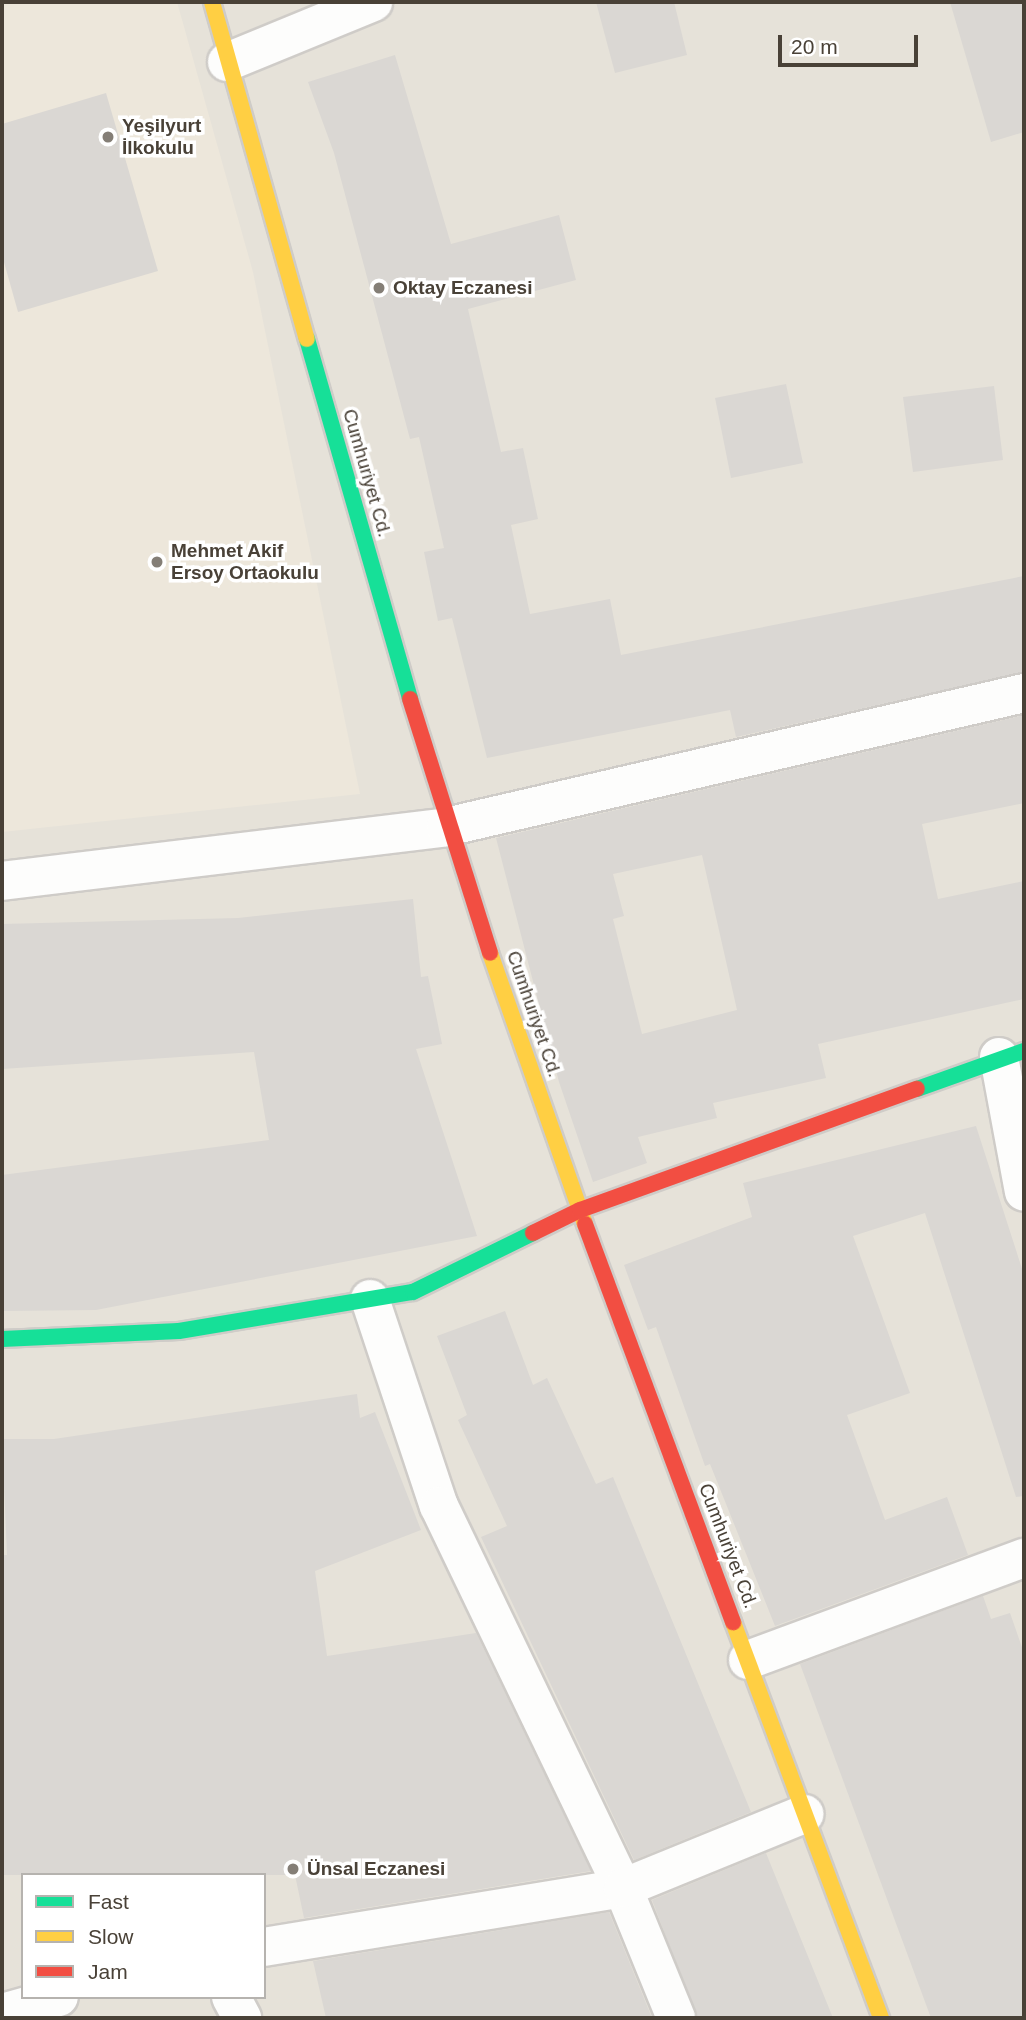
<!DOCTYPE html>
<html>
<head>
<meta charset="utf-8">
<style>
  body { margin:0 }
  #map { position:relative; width:1026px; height:2020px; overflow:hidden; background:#f2f0ec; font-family:Helvetica,sans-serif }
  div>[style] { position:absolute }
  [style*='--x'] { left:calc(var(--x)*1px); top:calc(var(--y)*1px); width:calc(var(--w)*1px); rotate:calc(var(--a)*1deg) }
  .residential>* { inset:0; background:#e6e2d9 }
  .education>* { inset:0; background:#ede7db }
  .building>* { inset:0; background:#dad7d3 }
  .roads { filter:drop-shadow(2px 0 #cfccc8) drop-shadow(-2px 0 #cfccc8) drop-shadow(0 2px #cfccc8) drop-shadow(0 -2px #cfccc8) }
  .street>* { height:38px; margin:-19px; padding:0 19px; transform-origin:19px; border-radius:19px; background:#fdfdfc }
  .fast>* { height:16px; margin:-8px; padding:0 8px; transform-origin:8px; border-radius:8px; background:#16e098 }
  .slow>* { height:16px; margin:-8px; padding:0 8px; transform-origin:8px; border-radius:8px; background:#ffcf43 }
  .jam>* { height:16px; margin:-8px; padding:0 8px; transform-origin:8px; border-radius:8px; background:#f24e42 }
  .dots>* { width:19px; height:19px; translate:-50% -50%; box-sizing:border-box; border:4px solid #fff; border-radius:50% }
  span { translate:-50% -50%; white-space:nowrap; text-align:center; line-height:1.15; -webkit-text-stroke:7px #fff; paint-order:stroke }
  .poi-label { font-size:19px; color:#494137; font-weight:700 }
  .left { translate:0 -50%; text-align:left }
  .street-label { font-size:19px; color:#494137 }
  .frame { position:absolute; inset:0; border:4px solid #494137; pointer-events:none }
  .legend { position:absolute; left:21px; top:1873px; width:245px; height:126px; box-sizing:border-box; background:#fff; border:2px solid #b6b3af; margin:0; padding:9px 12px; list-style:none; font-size:21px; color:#494137 }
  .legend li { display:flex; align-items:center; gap:14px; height:35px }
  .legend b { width:35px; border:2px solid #b6b3af }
  .scale { position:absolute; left:778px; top:35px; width:140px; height:32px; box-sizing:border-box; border:4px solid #494137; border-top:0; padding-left:9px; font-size:21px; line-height:24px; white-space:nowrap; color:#494137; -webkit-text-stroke:5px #fff; paint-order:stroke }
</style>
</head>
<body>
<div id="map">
  <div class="residential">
    <i style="clip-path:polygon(evenodd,2px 2px,1024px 2px,1024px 2018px,2px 2018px,2px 2px,23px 1875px,264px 1875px,264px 1997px,23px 1997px,23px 1875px)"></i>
  </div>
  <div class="education">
    <i style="clip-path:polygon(2px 2px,177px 2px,253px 272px,360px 794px,2px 832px)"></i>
  </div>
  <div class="building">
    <i style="clip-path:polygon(596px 2px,674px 2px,687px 55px,615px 73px)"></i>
    <i style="clip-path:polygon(950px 2px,1024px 2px,1024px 132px,991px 142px)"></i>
    <i style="clip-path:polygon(395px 55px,451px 244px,559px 215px,576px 280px,468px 309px,501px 452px,523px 448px,538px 519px,511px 525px,530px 614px,610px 599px,621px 655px,1024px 576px,1024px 672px,736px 737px,730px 710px,487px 758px,452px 618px,438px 621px,424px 552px,444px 548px,419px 437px,410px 439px,334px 153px,308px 82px)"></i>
    <i style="clip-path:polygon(106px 93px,158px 271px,18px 312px,2px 255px,2px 124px)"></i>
    <i style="clip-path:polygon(786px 384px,803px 463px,731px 478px,715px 398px)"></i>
    <i style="clip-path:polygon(994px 386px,1003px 460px,913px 472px,903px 397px)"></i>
    <i style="clip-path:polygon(evenodd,1024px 715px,1024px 803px,922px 824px,938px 899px,1024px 881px,1024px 999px,818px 1044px,826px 1078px,713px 1103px,717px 1118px,638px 1137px,647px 1163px,593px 1182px,559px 1082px,496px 838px,1024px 715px,702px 855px,737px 1010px,642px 1034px,613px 919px,624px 916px,613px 874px,702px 855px)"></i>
    <i style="clip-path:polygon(413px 899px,421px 977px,428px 976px,442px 1044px,416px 1049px,477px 1236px,96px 1310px,2px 1311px,2px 1175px,269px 1140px,254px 1052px,2px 1069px,2px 924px,238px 918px)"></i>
    <i style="clip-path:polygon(976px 1126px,1024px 1275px,1024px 1496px,1016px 1497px,925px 1213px,853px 1236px,910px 1393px,847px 1415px,885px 1520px,947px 1497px,968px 1555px,775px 1626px,710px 1464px,705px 1466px,656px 1327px,648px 1330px,624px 1265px,752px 1217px,743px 1183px)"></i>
    <i style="clip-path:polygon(505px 1311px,533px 1385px,547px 1378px,596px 1484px,613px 1477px,751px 1812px,634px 1860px,481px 1537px,507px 1526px,458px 1420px,467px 1415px,437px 1336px)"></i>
    <i style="clip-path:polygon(357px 1394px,360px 1418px,375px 1412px,421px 1530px,315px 1571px,327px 1656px,476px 1633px,591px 1871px,304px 1918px,295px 1875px,2px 1875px,2px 1555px,7px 1555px,2px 1439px,54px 1439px)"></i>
    <i style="clip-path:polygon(983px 1596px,991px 1619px,1010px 1613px,1024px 1653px,1024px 2018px,931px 2018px,800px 1664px)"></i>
    <i style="clip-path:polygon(766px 1853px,833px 2018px,697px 2018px,652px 1900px)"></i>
    <i style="clip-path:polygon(609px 1912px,652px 2018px,326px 2018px,313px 1961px)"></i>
  </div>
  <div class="roads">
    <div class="street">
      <i style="--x:227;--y:62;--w:158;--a:-22.3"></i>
      <i style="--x:2;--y:881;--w:447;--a:-6.9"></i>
      <i style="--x:446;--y:827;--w:593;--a:-13.05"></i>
      <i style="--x:999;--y:1057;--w:137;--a:79.5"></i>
      <i style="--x:370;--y:1299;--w:218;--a:71.6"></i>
      <i style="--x:439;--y:1506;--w:424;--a:64.3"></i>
      <i style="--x:623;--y:1888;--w:140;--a:67.8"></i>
      <i style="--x:748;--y:1660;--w:294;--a:-20.3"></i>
      <i style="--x:264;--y:1947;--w:364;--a:-9.3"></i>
      <i style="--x:623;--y:1888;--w:196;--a:-22.2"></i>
      <i style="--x:231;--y:1997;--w:24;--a:62"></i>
      <i style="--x:2;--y:2013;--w:59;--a:-15.7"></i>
    </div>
    <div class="fast">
      <i style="--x:307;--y:339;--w:374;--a:74"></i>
      <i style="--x:917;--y:1089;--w:114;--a:-19.6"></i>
      <i style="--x:2;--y:1339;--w:177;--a:-2.6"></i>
      <i style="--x:179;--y:1331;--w:237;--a:-9.5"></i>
      <i style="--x:413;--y:1292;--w:134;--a:-26.2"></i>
    </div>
    <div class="slow">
      <i style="--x:212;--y:2;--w:350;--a:74.3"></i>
      <i style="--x:490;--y:953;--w:287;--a:70.7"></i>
      <i style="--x:733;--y:1622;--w:423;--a:69.5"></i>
    </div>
    <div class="jam">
      <i style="--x:410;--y:699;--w:266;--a:72.5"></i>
      <i style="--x:585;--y:1224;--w:425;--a:69.6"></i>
      <i style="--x:533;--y:1233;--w:52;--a:-26.1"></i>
      <i style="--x:580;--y:1210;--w:358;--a:-19.8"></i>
    </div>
  </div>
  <div class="dots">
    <i style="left:108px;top:137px;background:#847e76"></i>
    <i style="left:379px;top:288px;background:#847e76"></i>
    <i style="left:157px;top:562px;background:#847e76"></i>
    <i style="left:293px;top:1869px;background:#847e76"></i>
  </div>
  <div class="poi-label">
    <span class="left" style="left:122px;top:137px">Yeşilyurt<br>İlkokulu</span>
    <span class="left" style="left:393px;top:288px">Oktay Eczanesi</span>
    <span class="left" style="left:171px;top:562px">Mehmet Akif<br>Ersoy Ortaokulu</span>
    <span class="left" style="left:307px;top:1869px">Ünsal Eczanesi</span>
  </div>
  <div class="street-label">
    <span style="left:367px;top:473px;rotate:74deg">Cumhuriyet Cd.</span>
    <span style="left:534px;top:1014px;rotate:71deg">Cumhuriyet Cd.</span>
    <span style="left:728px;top:1546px;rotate:69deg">Cumhuriyet Cd.</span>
  </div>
  <div class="frame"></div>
  <ul class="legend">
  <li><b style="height:9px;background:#16e098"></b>Fast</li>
  <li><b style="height:9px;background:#ffcf43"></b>Slow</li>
  <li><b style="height:9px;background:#f24e42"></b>Jam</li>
  </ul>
  <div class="scale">20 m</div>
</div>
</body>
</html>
